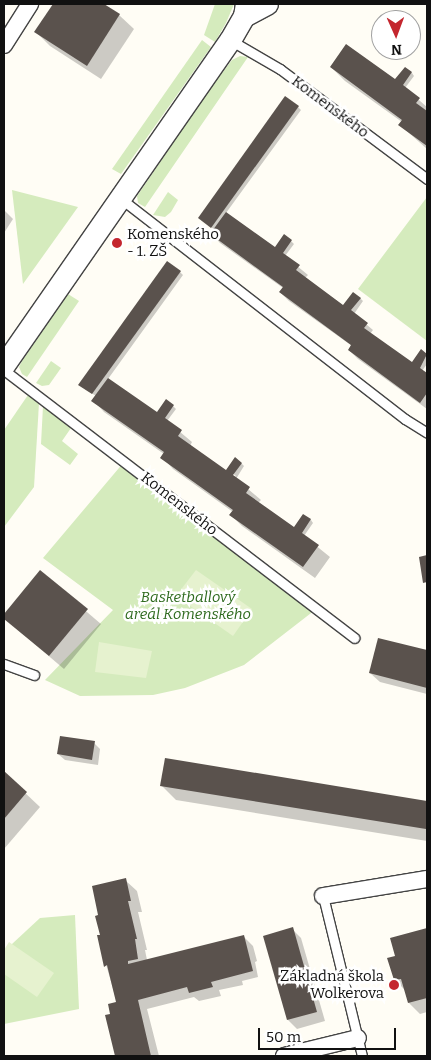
<!DOCTYPE html>
<html>
<head>
<meta charset="utf-8">
<style>
  body { margin:0 }
  #map { position:relative; width:431px; height:1060px; overflow:hidden; background:#fffdf5; font-family:Bitter,serif }
  div>[style] { position:absolute }
  [style*='--x'] { left:calc(var(--x)*1px); top:calc(var(--y)*1px); width:calc(var(--w)*1px); rotate:calc(var(--a)*1deg) }
  .green>* { inset:0; background:#d5ebbd }
  .pitch>* { inset:0; background:#e6f2cf }
  .shadow>* { inset:0; background:#0003 }
  .building>* { inset:0; background:#5a524d }
  .roads { filter:drop-shadow(1px 0 #444) drop-shadow(-1px 0 #444) drop-shadow(0 1px #444) drop-shadow(0 -1px #444) }
  .service>* { height:9px; margin:-4.5px; padding:0 4.5px; transform-origin:4.5px; border-radius:4.5px; background:#fff }
  .minor>* { height:16px; margin:-8px; padding:0 8px; transform-origin:8px; border-radius:8px; background:#fff }
  .tertiary>* { height:21px; margin:-10.5px; padding:0 10.5px; transform-origin:10.5px; border-radius:10.5px; background:#fff }
  .dots>* { width:14px; height:14px; translate:-50% -50%; box-sizing:border-box; border:2px solid #fff; border-radius:50% }
  span { translate:-50% -50%; white-space:nowrap; text-align:center; line-height:1.15; -webkit-text-stroke:5px #fff; paint-order:stroke }
  .street-label { font-size:15px; color:#111 }
  .poi-label { font-size:15px; color:#111 }
  .left { translate:0 -50%; text-align:left }
  .right { translate:-100% -50%; text-align:right }
  .park-label { font-size:15px; color:#2f6b1f; font-style:italic }
  .frame { position:absolute; inset:0; border:5px solid #111; pointer-events:none }
  .north { position:absolute; left:371px; top:10px; width:50px; height:50px; box-sizing:border-box; background:#fff; border:1px solid #a0a0a0; border-radius:50%; rotate:178deg; font-size:14px; font-weight:700; line-height:20px; text-align:center; color:#111 }
  .north::after { content:''; display:block; margin:auto; width:18px; height:22px; background:#c4262e; clip-path:polygon(50% 0,100% 100%,50% 72%,0 100%) }
  .scale { position:absolute; left:258px; top:1028px; width:138px; height:22px; box-sizing:border-box; border:2px solid #111; border-top:0; padding-left:6px; font-size:15px; line-height:18px; white-space:nowrap; color:#111; -webkit-text-stroke:4px #fff; paint-order:stroke }
</style>
</head>
<body>
<div id="map">
  <div class="green">
    <i style="clip-path:polygon(215px 4px,234px 4px,226px 23px,215px 42px,204px 35px)"></i>
    <i style="clip-path:polygon(202px 40px,211px 47px,121px 174px,112px 169px)"></i>
    <i style="clip-path:polygon(240px 56px,248px 57px,145px 207px,138px 203px,137px 196px,148px 180px,208px 91px,232px 60px)"></i>
    <i style="clip-path:polygon(12px 190px,78px 207px,23px 284px)"></i>
    <i style="clip-path:polygon(168px 192px,178px 200px,171px 212px,165px 217px,153px 215px)"></i>
    <i style="clip-path:polygon(427px 197px,427px 341px,358px 289px)"></i>
    <i style="clip-path:polygon(68px 294px,79px 301px,27px 377px,22px 374px,19px 367px,22px 361px)"></i>
    <i style="clip-path:polygon(51px 361px,61px 368px,49px 385px,42px 386px,36px 383px)"></i>
    <i style="clip-path:polygon(28px 395px,39px 403px,34px 487px,4px 527px,4px 430px)"></i>
    <i style="clip-path:polygon(43px 406px,71px 428px,62px 441px,78px 454px,70px 465px,41px 444px)"></i>
    <i style="clip-path:polygon(124px 462px,315px 610px,244px 665px,185px 688px,153px 695px,80px 696px,45px 680px,113px 610px,43px 558px)"></i>
    <i style="clip-path:polygon(75px 915px,79px 1009px,4px 1024px,4px 959px,12px 944px,40px 918px)"></i>
  </div>
  <div class="pitch">
    <i style="clip-path:polygon(196px 570px,252px 609px,233px 636px,176px 596px)"></i>
    <i style="clip-path:polygon(99px 642px,152px 651px,146px 678px,95px 672px)"></i>
    <i style="clip-path:polygon(9px 942px,54px 973px,37px 997px,4px 974px,4px 950px)"></i>
  </div>
  <div class="shadow">
    <i style="clip-path:polygon(54px 4px,102px 4px,119px 15px,134px 29px,101px 79px,50px 46px,36px 32px)"></i>
    <i style="clip-path:polygon(331px 67px,401px 85px,405px 68px,412px 73px,414px 76px,405px 88px,427px 107px,427px 149px,400px 125px,402px 122px,345px 81px)"></i>
    <i style="clip-path:polygon(298px 107px,301px 110px,226px 213px,280px 252px,284px 236px,291px 241px,294px 244px,285px 256px,308px 275px,305px 278px,344px 306px,360px 298px,363px 301px,354px 314px,373px 330px,370px 334px,412px 364px,421px 351px,427px 355px,427px 364px,422px 371px,427px 375px,427px 409px,358px 359px,349px 350px,352px 346px,289px 301px,280px 292px,283px 288px,220px 243px,212px 234px,215px 230px,202px 220px)"></i>
    <i style="clip-path:polygon(4px 210px,13px 219px,4px 233px)"></i>
    <i style="clip-path:polygon(180px 272px,183px 275px,108px 379px,161px 417px,173px 406px,176px 409px,167px 421px,192px 442px,190px 446px,235px 477px,236px 476px,227px 469px,235px 459px,242px 464px,244px 466px,236px 479px,261px 500px,258px 503px,299px 532px,304px 516px,311px 520px,313px 523px,304px 536px,330px 557px,315px 578px,242px 526px,231px 515px,233px 512px,173px 469px,162px 457px,164px 454px,104px 412px,93px 400px,96px 396px,82px 387px)"></i>
    <i style="clip-path:polygon(40px 572px,101px 624px,64px 669px,4px 618px)"></i>
    <i style="clip-path:polygon(379px 639px,427px 651px,427px 694px,380px 682px,370px 673px)"></i>
    <i style="clip-path:polygon(94px 743px,100px 749px,98px 765px,65px 760px,58px 754px)"></i>
    <i style="clip-path:polygon(166px 760px,427px 803px,427px 841px,176px 800px,161px 785px)"></i>
    <i style="clip-path:polygon(4px 773px,40px 807px,4px 849px)"></i>
    <i style="clip-path:polygon(125px 880px,137px 891px,142px 912px,138px 912px,147px 950px,145px 950px,147px 960px,244px 937px,253px 946px,257px 961px,255px 962px,258px 977px,242px 981px,243px 985px,219px 990px,221px 996px,199px 1001px,194px 997px,147px 1009px,159px 1056px,116px 1056px,107px 1016px,112px 1015px,117px 1003px,98px 936px,102px 936px)"></i>
    <i style="clip-path:polygon(292px 929px,301px 938px,325px 1021px,297px 1029px,288px 1020px)"></i>
    <i style="clip-path:polygon(427px 930px,427px 1012px,420px 1014px,409px 1003px,406px 991px,395px 980px,397px 957px,392px 939px)"></i>
  </div>
  <div class="building">
    <i style="clip-path:polygon(53px 4px,104px 4px,120px 14px,87px 66px,34px 32px)"></i>
    <i style="clip-path:polygon(346px 44px,395px 79px,405px 67px,412px 72px,403px 85px,420px 98px,416px 103px,427px 111px,427px 146px,398px 125px,402px 120px,330px 67px)"></i>
    <i style="clip-path:polygon(285px 96px,299px 106px,211px 228px,198px 218px)"></i>
    <i style="clip-path:polygon(226px 212px,275px 247px,284px 234px,292px 240px,283px 253px,300px 265px,296px 270px,343px 305px,353px 292px,361px 298px,351px 310px,368px 323px,364px 328px,412px 362px,421px 349px,427px 354px,420px 368px,427px 373px,427px 393px,420px 403px,348px 350px,351px 345px,279px 292px,283px 287px,210px 234px)"></i>
    <i style="clip-path:polygon(167px 261px,181px 271px,92px 394px,78px 385px)"></i>
    <i style="clip-path:polygon(108px 378px,157px 412px,166px 399px,174px 405px,165px 418px,182px 430px,178px 436px,226px 470px,235px 457px,242px 463px,233px 475px,250px 487px,246px 493px,294px 527px,303px 514px,311px 519px,302px 533px,319px 545px,303px 567px,229px 515px,233px 510px,160px 458px,164px 452px,91px 401px)"></i>
    <i style="clip-path:polygon(427px 555px,427px 582px,423px 583px,419px 557px)"></i>
    <i style="clip-path:polygon(40px 570px,88px 609px,49px 656px,4px 619px,4px 614px)"></i>
    <i style="clip-path:polygon(378px 638px,427px 650px,427px 688px,369px 673px)"></i>
    <i style="clip-path:polygon(60px 736px,95px 741px,92px 760px,57px 754px)"></i>
    <i style="clip-path:polygon(165px 758px,427px 801px,426px 829px,160px 786px)"></i>
    <i style="clip-path:polygon(4px 771px,27px 792px,4px 819px)"></i>
    <i style="clip-path:polygon(126px 878px,131px 901px,128px 901px,137px 939px,135px 939px,138px 959px,128px 961px,128px 964px,244px 935px,253px 971px,211px 982px,213px 987px,189px 993px,187px 987px,138px 1000px,151px 1056px,115px 1056px,105px 1015px,110px 1014px,108px 1004px,116px 1002px,107px 965px,104px 967px,97px 935px,100px 935px,95px 916px,98px 915px,92px 886px)"></i>
    <i style="clip-path:polygon(293px 927px,317px 1012px,287px 1020px,263px 936px)"></i>
    <i style="clip-path:polygon(427px 928px,427px 998px,408px 1003px,401px 979px,394px 980px,387px 958px,395px 956px,390px 938px)"></i>
  </div>
  <div class="roads">
    <div class="service">
      <i style="--x:230;--y:40;--w:58;--a:30.1"></i>
      <i style="--x:280;--y:69;--w:184;--a:36.8"></i>
      <i style="--x:120;--y:198;--w:361;--a:37.8"></i>
      <i style="--x:405;--y:419;--w:26;--a:32"></i>
      <i style="--x:4;--y:370;--w:441;--a:37.4"></i>
      <i style="--x:4;--y:664;--w:32;--a:20"></i>
      <i style="--x:323;--y:896;--w:165;--a:76.3"></i>
    </div>
    <div class="minor">
      <i style="--x:4;--y:45;--w:49;--a:-57.6"></i>
      <i style="--x:323;--y:896;--w:105;--a:-9.3"></i>
      <i style="--x:284;--y:1056;--w:76;--a:-13.7"></i>
    </div>
    <div class="tertiary">
      <i style="--x:244;--y:16;--w:26;--a:-28"></i>
      <i style="--x:4;--y:365;--w:396;--a:-55.2"></i>
      <i style="--x:230;--y:40;--w:28;--a:-60"></i>
      <i style="--x:244;--y:16;--w:12;--a:-81"></i>
    </div>
  </div>
  <div class="dots">
    <i style="left:117px;top:243px;background:#c4262e"></i>
    <i style="left:394px;top:985px;background:#c4262e"></i>
  </div>
  <div class="street-label">
    <span style="left:330px;top:107px;rotate:37deg">Komenského</span>
    <span style="left:179px;top:504px;rotate:38deg">Komenského</span>
  </div>
  <div class="poi-label">
    <span class="left" style="left:127px;top:243px">Komenského<br>- 1. ZŠ</span>
    <span class="right" style="left:384px;top:985px">Základná škola<br>Wolkerova</span>
  </div>
  <div class="park-label">
    <span style="left:188px;top:606px">Basketballový<br>areál Komenského</span>
  </div>
  <div class="frame"></div>
  <div class="north">N</div>
  <div class="scale">50 m</div>
</div>
</body>
</html>
